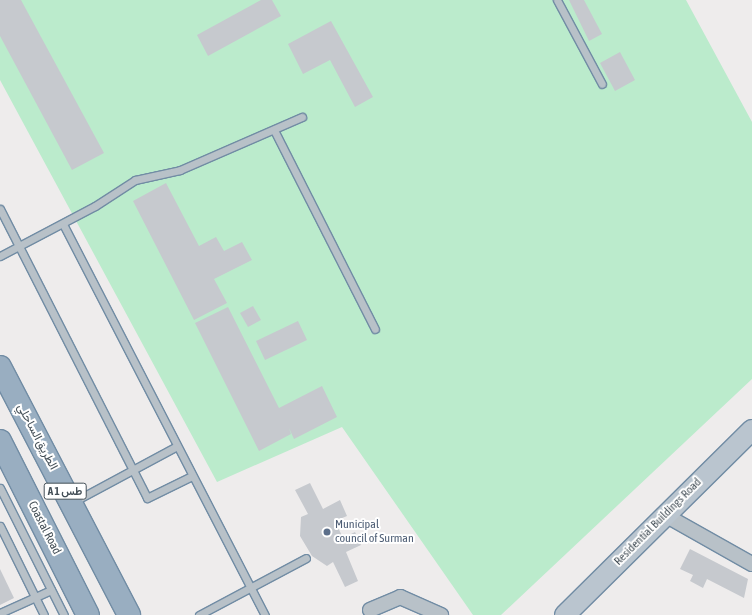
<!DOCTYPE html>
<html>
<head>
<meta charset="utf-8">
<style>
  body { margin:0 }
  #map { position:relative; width:752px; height:615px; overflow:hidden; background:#eeecec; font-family:"Asap Condensed",Vazirmatn,sans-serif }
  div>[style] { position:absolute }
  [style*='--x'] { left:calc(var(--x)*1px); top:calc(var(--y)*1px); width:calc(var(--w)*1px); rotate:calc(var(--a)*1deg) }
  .green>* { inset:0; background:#bbebcc }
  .building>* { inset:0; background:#c6c9ce }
  .roads { filter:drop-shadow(1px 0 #718ca4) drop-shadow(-1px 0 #718ca4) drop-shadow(0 1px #718ca4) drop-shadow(0 -1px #718ca4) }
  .service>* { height:7px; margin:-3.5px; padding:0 3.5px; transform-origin:3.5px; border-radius:3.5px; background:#b8c1c8 }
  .minor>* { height:14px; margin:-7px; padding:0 7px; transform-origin:7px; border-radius:7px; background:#b8c1c8 }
  .secondary>* { height:20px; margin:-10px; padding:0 10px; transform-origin:10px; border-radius:10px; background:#bac5cf }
  .trunk>* { height:22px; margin:-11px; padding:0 11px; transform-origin:11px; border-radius:11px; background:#99aec1 }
  .dots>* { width:11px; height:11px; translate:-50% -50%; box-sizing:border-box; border:2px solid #fff; border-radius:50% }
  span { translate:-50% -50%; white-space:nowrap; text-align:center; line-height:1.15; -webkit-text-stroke:4px #fff; paint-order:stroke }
  .shield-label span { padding:1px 3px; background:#fff; border:1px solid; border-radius:3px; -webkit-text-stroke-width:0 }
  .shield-label { font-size:11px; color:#455058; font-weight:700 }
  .street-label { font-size:12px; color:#455058 }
  .service-label { font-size:12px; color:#4e5e75 }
  .left { translate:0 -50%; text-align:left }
</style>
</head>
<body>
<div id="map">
  <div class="green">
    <i style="clip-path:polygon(0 0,686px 0,752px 122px,752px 379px,501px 615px,473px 615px,342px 427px,217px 482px,0 80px)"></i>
  </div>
  <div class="building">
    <i style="clip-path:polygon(0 0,21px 0,104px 153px,72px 170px,0 36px)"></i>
    <i style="clip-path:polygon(261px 0,272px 0,281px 16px,208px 56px,197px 35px)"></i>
    <i style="clip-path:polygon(569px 0,584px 0,602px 34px,589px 41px)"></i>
    <i style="clip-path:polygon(331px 21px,373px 97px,355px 107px,330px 60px,303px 74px,288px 44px)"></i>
    <i style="clip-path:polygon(620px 52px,635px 80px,615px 91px,600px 63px)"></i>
    <i style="clip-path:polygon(166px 183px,199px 246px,216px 237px,224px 251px,242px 242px,252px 260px,214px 279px,227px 303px,194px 320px,133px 201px)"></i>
    <i style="clip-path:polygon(253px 306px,261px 320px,248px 327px,240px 313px)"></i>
    <i style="clip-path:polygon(228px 307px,279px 408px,322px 386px,337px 417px,294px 439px,289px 428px,291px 434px,259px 451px,195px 323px)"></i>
    <i style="clip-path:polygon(298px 321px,307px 340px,265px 360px,256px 341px)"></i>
    <i style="clip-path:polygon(310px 483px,323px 509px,340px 500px,347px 516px,335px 521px,343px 538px,355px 532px,361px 545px,346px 552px,358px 581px,345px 587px,333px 562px,327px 566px,312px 556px,300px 536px,301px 517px,308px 514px,295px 490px)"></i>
    <i style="clip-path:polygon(690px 549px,748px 579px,744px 598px,707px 579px,703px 588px,690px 581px,693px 575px,680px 569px)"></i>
    <i style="clip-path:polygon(0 569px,14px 598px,0 605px)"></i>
  </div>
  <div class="roads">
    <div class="service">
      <i style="--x:557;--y:0;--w:95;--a:61.8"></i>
      <i style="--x:274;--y:130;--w:223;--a:63.1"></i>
      <i style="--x:0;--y:209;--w:324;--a:63"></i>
      <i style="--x:147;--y:498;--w:50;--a:-26.1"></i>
      <i style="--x:63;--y:224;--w:440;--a:62.7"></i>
      <i style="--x:0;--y:256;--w:107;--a:-27.8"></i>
      <i style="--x:95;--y:206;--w:48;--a:-33"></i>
      <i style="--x:135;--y:180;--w:46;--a:-12.5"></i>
      <i style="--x:180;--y:170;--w:133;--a:-23.5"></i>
      <i style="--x:0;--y:488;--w:142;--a:63.3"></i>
      <i style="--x:73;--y:502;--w:118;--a:-28.3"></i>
      <i style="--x:0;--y:526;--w:99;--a:63.7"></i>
      <i style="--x:0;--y:613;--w:56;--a:-24.3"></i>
      <i style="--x:199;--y:615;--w:121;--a:-28"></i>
    </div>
    <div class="minor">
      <i style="--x:665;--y:515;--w:100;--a:29.4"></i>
      <i style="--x:370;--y:610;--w:33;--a:-23"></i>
      <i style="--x:400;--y:597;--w:45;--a:23.7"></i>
    </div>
    <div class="secondary">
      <i style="--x:565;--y:615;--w:263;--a:-44.7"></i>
    </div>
    <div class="trunk">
      <i style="--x:0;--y:367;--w:280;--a:62.5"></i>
      <i style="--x:0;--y:441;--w:195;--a:63.2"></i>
    </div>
  </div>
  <div class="dots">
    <i style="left:327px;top:532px;background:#5c6f8a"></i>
  </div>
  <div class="shield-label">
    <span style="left:65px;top:491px">A 1 طس</span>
  </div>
  <div class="street-label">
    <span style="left:37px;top:437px;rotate:62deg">الطريق الساحلي</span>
    <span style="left:658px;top:522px;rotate:-45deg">Residential Buildings Road</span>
    <span style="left:44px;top:528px;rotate:63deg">Coastal Road</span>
  </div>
  <div class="service-label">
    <span class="left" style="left:335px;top:532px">Municipal<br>council of Surman</span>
  </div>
</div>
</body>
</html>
